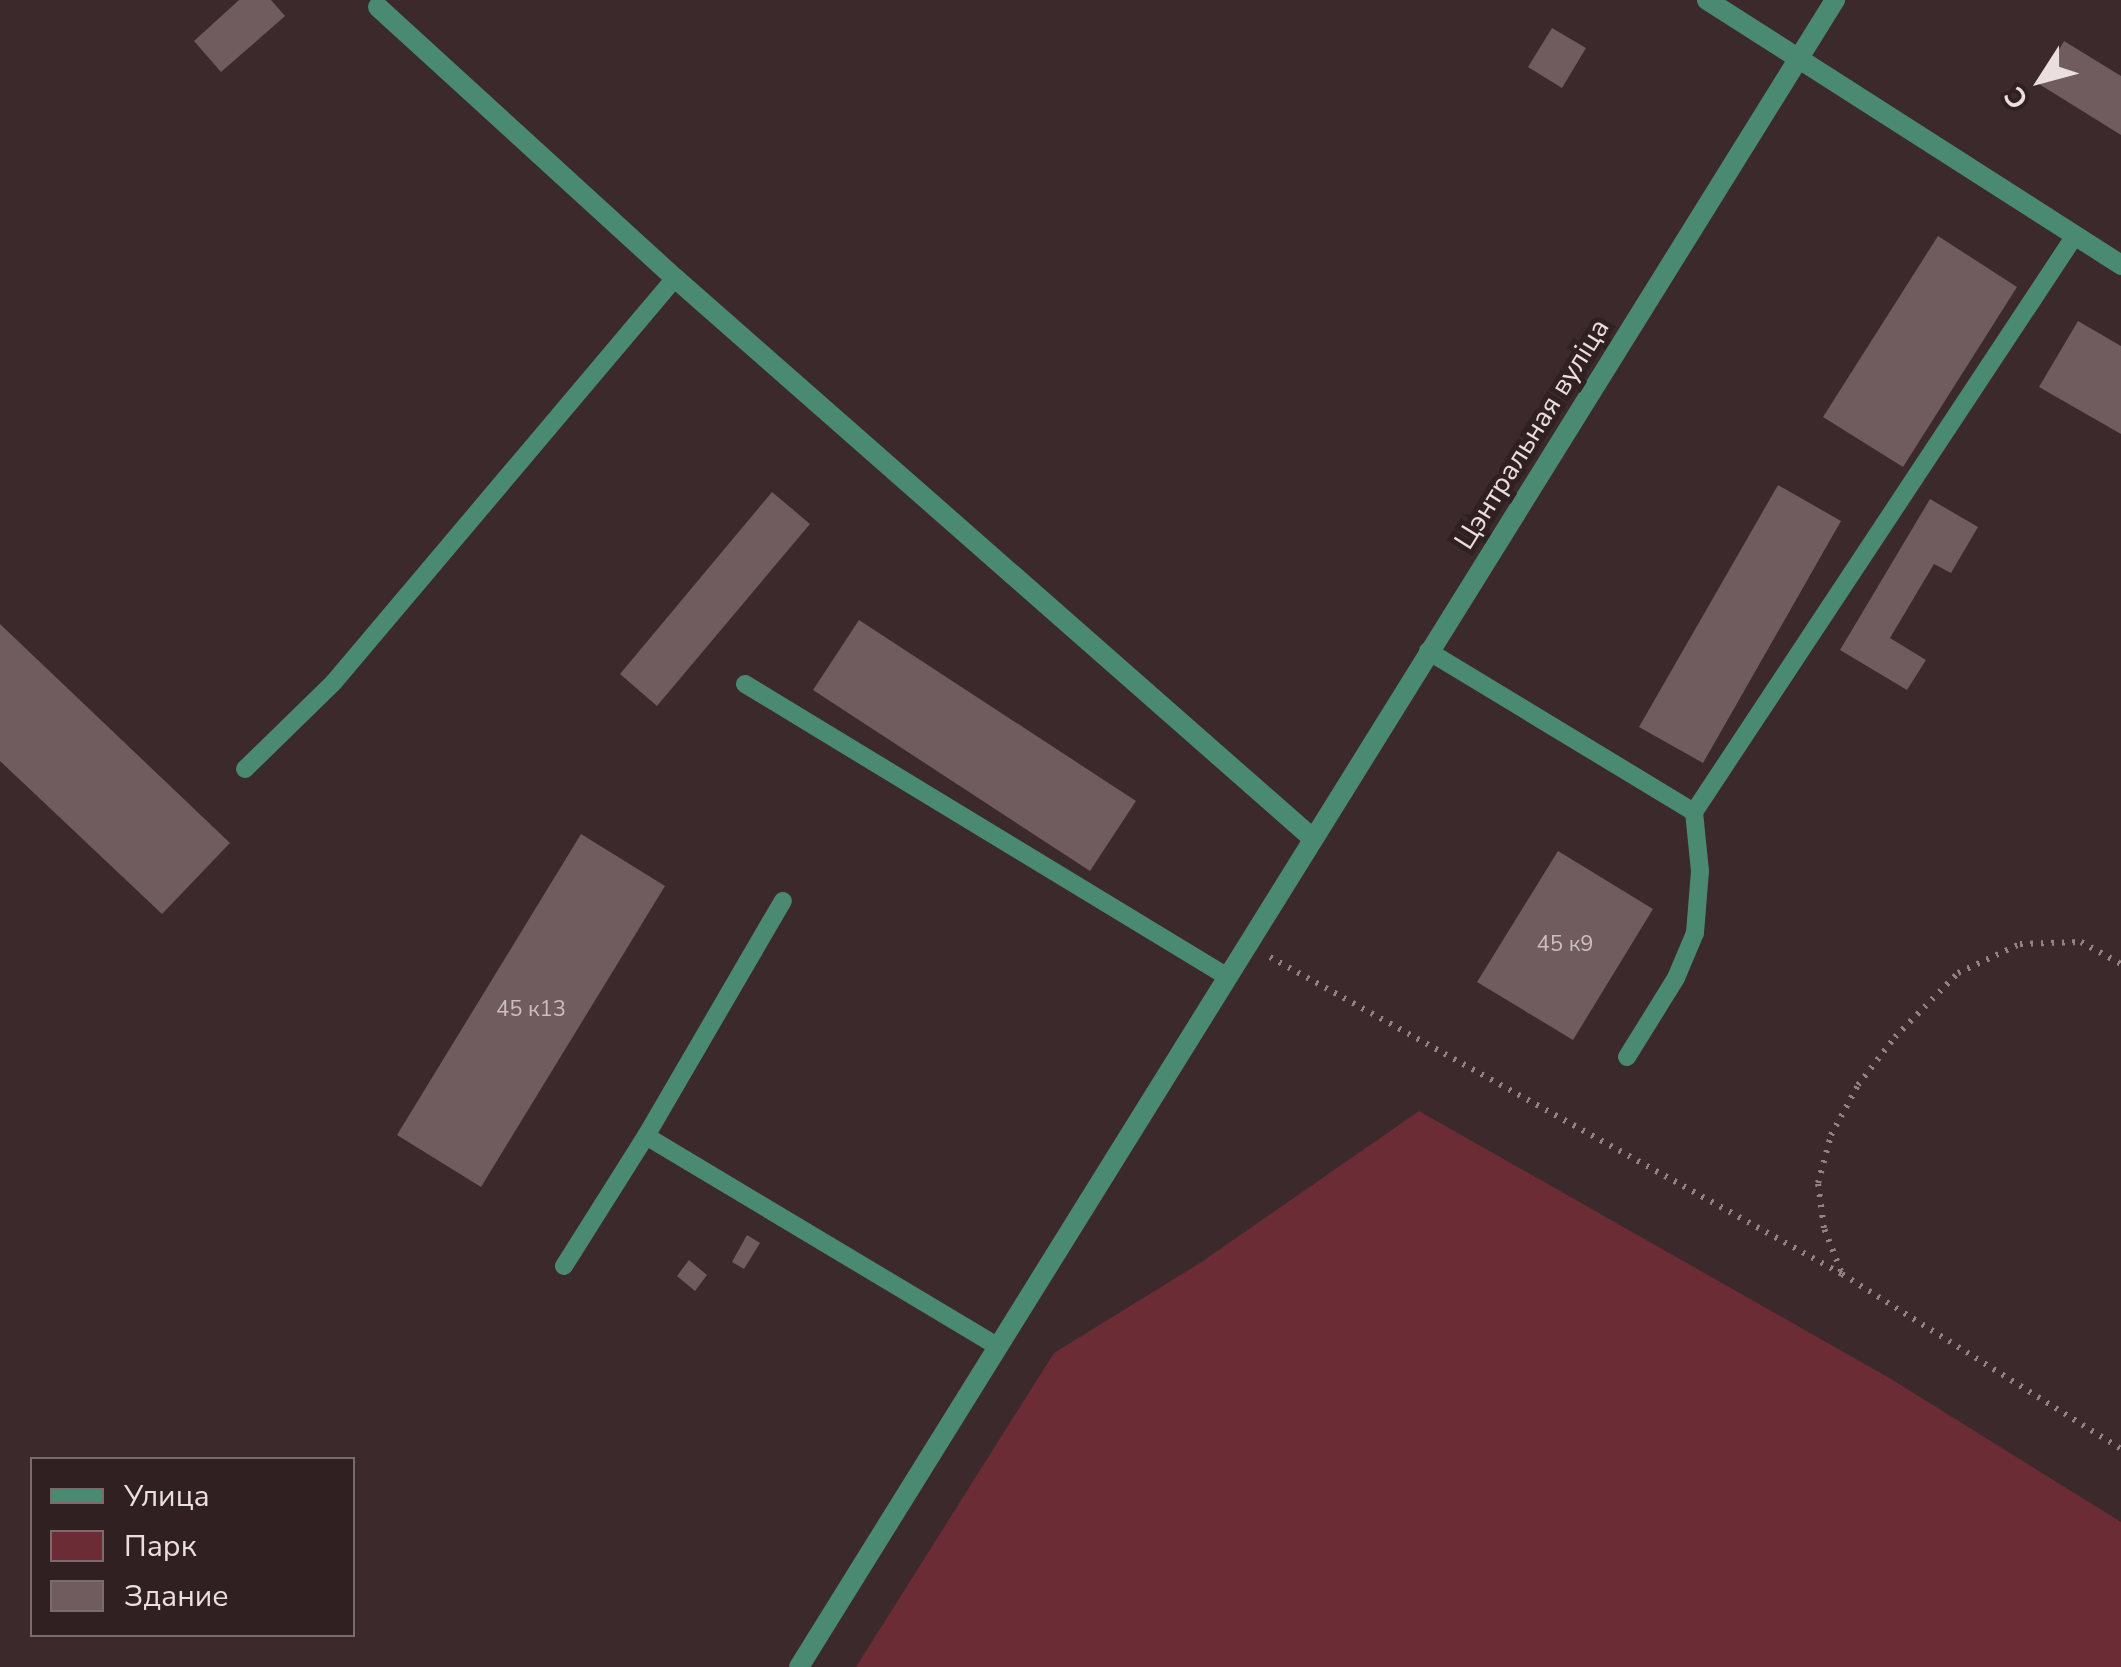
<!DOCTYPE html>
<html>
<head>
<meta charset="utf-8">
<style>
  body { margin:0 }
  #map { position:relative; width:2121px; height:1667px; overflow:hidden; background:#3b292b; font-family:"Nunito Sans",sans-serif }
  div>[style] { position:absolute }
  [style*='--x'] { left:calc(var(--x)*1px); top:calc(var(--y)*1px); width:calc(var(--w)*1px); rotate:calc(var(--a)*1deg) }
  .green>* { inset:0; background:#6c2c35 }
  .building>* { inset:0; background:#705c5e }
  .path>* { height:6px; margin-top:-3px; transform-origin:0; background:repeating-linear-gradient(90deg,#918283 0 2.5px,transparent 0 10.5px) }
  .service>* { height:18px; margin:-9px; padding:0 9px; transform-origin:9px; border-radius:9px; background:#4a8972 }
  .minor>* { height:20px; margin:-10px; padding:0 10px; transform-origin:10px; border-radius:10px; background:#4a8972 }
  span { translate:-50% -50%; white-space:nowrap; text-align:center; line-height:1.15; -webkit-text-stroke:10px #302021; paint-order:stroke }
  .number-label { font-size:22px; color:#ccbebe }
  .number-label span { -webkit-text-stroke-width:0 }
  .street-label { font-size:28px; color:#eadede }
  .legend { position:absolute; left:30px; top:1457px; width:325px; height:180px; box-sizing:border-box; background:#302021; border:2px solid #7a6c6d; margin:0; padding:12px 18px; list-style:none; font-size:30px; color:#eadede }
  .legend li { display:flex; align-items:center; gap:20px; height:50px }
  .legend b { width:50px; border:2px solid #7a6c6d }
  .north { position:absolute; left:1991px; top:30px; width:100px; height:100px; -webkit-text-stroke:8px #302021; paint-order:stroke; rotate:234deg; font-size:28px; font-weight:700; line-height:40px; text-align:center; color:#eadede }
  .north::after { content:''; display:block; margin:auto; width:35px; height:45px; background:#eadede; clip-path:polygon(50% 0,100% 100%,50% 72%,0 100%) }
</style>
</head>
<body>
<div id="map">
  <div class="green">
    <i style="clip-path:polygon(1419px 1111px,1891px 1379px,2121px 1522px,2121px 1667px,856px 1667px,1054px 1353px,1200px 1263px)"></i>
  </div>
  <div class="building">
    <i style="clip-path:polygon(239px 0,271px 0,285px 16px,221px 72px,194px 41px)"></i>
    <i style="clip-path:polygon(1552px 28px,1586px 48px,1562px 88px,1528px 67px)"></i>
    <i style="clip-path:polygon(2064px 41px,2121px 76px,2121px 135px,2039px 84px)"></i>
    <i style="clip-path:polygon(1938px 236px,2017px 287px,1903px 467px,1823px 417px)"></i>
    <i style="clip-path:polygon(2078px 321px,2121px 346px,2121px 434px,2039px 387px)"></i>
    <i style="clip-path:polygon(1778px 485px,1841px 521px,1703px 763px,1639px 727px)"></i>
    <i style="clip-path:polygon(772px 492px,810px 524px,657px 706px,620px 674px)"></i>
    <i style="clip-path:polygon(1930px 499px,1978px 527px,1951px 573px,1934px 564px,1890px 638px,1926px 660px,1907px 690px,1840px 650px)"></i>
    <i style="clip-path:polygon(859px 620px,1136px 801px,1090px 871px,813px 690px)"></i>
    <i style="clip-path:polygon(0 624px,230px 843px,162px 914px,0 761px)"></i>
    <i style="clip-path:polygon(581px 834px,665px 886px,481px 1187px,397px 1135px)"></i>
    <i style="clip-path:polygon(1558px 851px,1653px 909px,1573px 1040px,1477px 982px)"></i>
    <i style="clip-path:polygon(747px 1235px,760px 1243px,744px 1269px,732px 1262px)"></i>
    <i style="clip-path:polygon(689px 1260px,707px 1275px,695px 1291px,677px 1276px)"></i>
  </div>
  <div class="path">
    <i style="--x:1270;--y:957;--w:654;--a:29"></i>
    <i style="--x:1842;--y:1274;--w:329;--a:32.1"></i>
    <i style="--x:1841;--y:1271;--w:46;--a:-111.6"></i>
    <i style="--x:1824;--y:1228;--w:45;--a:-97.6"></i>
    <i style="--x:1818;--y:1183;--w:50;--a:-74.8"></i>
    <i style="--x:1831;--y:1135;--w:57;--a:-61.6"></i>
    <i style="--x:1858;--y:1085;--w:61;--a:-52.4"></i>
    <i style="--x:1895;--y:1037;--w:90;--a:-45.5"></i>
    <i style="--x:1958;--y:973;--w:68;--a:-25.1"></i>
    <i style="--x:2020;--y:944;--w:61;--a:-1.9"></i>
    <i style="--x:2081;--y:942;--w:46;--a:28.8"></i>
  </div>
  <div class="service">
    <i style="--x:1428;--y:651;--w:311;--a:31.2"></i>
    <i style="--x:745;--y:684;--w:563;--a:31.26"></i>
    <i style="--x:245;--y:769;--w:124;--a:-44.3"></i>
    <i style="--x:334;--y:682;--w:529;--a:-49.83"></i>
    <i style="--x:1627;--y:1057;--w:93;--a:-58.2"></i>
    <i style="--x:1676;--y:978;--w:49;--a:-67.1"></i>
    <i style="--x:1695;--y:933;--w:62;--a:-85.4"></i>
    <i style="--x:1700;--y:871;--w:59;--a:-95.8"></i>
    <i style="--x:1694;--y:812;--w:689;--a:-56.54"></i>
    <i style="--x:646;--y:1136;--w:272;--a:-59.8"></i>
    <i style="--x:564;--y:1266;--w:154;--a:-57.8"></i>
    <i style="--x:646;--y:1136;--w:409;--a:30.9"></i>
  </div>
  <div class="minor">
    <i style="--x:1707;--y:0;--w:492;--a:32.6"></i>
    <i style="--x:378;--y:7;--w:402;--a:42.4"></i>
    <i style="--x:675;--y:278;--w:847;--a:41.31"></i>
    <i style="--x:799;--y:1667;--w:1963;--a:-58.14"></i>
  </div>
  <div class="number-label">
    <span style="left:1565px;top:945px">45 к9</span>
    <span style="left:531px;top:1010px">45 к13</span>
  </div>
  <div class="street-label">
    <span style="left:1532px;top:434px;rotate:-58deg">Цэнтральная вуліца</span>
  </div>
  <ul class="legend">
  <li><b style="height:12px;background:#4a8972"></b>Улица</li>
  <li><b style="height:28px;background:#6c2c35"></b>Парк</li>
  <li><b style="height:28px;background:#705c5e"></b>Здание</li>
  </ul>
  <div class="north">С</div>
</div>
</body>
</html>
